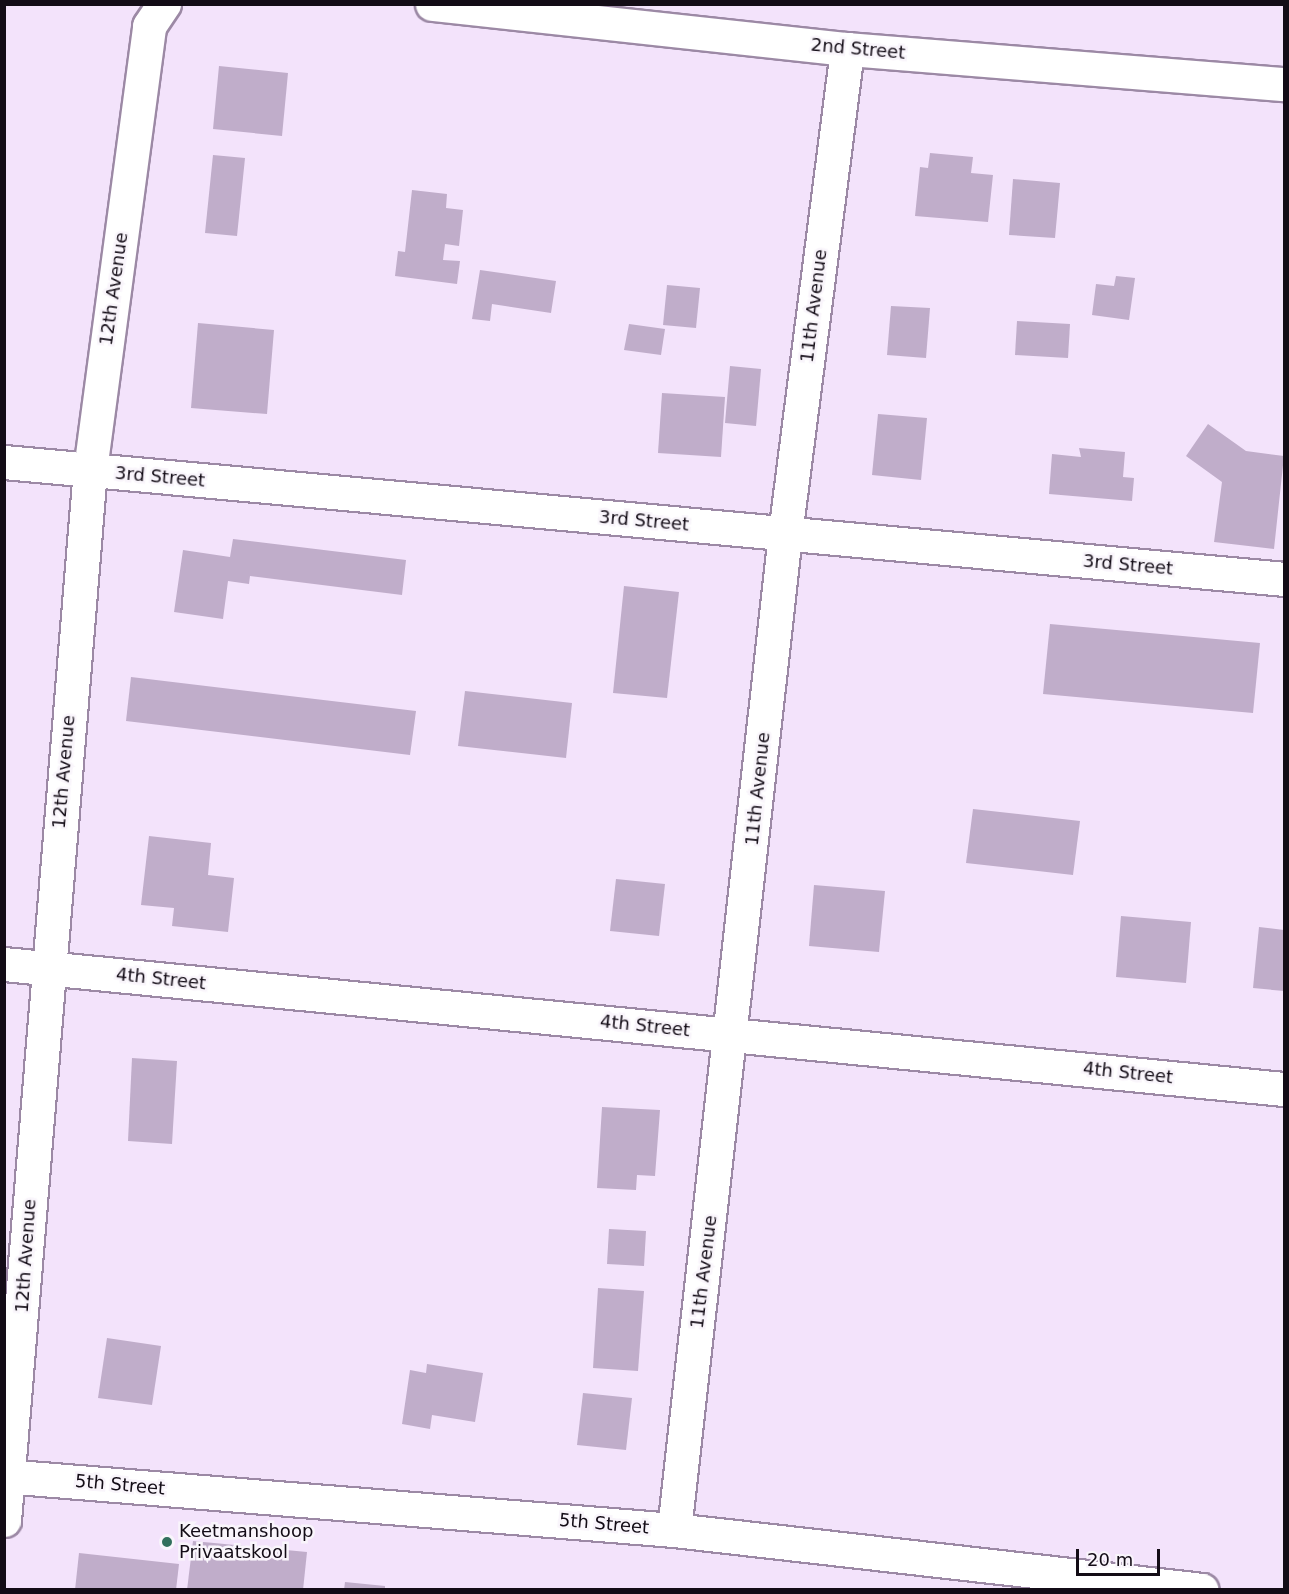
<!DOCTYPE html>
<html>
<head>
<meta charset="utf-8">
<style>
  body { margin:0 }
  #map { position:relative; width:1289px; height:1594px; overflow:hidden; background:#f3e3fb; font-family:"DejaVu Sans",sans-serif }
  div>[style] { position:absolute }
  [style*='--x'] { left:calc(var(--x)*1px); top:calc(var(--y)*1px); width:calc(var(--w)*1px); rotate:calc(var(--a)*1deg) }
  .building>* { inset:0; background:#c0adca }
  .roads { filter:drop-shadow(2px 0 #9c89a5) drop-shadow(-2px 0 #9c89a5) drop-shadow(0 2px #9c89a5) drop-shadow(0 -2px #9c89a5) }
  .minor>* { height:33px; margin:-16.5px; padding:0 16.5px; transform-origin:16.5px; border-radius:16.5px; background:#fff }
  .dots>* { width:16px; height:16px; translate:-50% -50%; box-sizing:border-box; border:3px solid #f9f5fb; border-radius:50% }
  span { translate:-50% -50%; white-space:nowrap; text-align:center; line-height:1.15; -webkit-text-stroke:5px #f9f5fb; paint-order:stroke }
  .street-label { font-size:18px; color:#130c16 }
  .poi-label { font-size:18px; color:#130c16 }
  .left { translate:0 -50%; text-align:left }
  .frame { position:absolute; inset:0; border:6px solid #130c16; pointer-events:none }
  .scale { position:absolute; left:1076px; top:1549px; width:84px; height:27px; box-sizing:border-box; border:3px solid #130c16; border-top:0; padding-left:8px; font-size:18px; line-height:21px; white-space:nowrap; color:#130c16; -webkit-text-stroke:4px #f9f5fb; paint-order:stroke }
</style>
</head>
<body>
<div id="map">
  <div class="building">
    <i style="clip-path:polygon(219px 66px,288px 73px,282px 136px,213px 129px)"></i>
    <i style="clip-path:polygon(930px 153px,973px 157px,971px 173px,993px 175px,988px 222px,915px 216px,920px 167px,928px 168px)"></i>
    <i style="clip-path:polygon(213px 155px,245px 158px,237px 236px,205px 233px)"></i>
    <i style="clip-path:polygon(1013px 179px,1060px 183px,1055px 238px,1009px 235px)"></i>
    <i style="clip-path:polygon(412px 190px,447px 194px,446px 208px,463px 210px,459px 246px,445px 244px,443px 260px,460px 261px,457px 284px,395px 276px,398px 251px,405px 252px)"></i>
    <i style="clip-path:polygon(480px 270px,556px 281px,551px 313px,492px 304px,490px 321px,472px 319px)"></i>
    <i style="clip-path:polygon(1116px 276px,1135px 278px,1129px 320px,1092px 315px,1096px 284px,1114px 286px)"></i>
    <i style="clip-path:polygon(667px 285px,700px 288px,696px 328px,663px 325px)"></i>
    <i style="clip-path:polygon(891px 306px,930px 308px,926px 358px,887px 355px)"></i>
    <i style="clip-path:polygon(1017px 321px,1070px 324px,1068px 358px,1015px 355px)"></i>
    <i style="clip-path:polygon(198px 323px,274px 330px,267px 414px,191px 408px)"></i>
    <i style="clip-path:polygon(629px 324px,665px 329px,661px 355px,624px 350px)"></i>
    <i style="clip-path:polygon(730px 366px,761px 369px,756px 426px,725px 423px)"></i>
    <i style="clip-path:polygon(662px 393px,725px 397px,721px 457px,658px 453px)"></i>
    <i style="clip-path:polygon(878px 414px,927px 418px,921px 480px,872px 475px)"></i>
    <i style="clip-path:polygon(1208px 424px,1246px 451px,1284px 456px,1274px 549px,1214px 542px,1222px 482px,1186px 456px)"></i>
    <i style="clip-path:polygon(1079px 448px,1125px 452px,1123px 477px,1134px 478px,1132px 501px,1049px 494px,1052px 454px,1081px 457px)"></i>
    <i style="clip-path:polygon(233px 539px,406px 560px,402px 595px,250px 576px,249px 584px,228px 581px,223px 619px,174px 612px,183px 550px,230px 557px)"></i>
    <i style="clip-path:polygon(624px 586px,679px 592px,667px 698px,613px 693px)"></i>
    <i style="clip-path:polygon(1050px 624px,1260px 643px,1253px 713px,1043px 694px)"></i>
    <i style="clip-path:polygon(131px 677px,416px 711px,410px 755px,126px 721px)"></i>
    <i style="clip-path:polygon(465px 691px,572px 703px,566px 758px,458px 746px)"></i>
    <i style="clip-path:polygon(973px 809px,1080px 821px,1073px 875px,966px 863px)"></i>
    <i style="clip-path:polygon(149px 836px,211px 843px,208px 875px,234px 878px,228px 932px,172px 926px,174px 908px,141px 905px)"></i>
    <i style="clip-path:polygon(616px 879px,665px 884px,659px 936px,610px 931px)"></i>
    <i style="clip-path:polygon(814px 885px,885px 891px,879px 952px,809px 946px)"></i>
    <i style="clip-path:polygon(1121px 916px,1191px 922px,1186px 983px,1116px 977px)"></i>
    <i style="clip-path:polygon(1259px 927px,1284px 930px,1284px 991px,1253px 988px)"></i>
    <i style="clip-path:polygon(132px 1058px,177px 1061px,172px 1144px,128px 1141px)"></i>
    <i style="clip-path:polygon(602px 1107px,660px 1110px,655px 1176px,637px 1175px,636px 1190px,597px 1188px)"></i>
    <i style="clip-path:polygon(609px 1229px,646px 1231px,644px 1266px,607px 1264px)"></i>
    <i style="clip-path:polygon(598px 1288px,644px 1291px,638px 1371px,593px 1368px)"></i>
    <i style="clip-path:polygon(107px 1338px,161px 1346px,152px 1405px,98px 1398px)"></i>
    <i style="clip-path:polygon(427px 1364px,483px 1373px,475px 1422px,432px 1415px,430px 1429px,402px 1424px,410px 1370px,426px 1373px)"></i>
    <i style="clip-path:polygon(583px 1393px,632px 1398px,626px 1450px,577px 1445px)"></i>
    <i style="clip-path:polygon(193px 1541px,307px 1552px,303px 1590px,187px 1590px)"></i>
    <i style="clip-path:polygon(79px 1553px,179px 1564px,176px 1590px,75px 1590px)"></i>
    <i style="clip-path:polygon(345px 1582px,385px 1586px,385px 1590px,344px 1590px)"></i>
  </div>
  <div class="roads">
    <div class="minor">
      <i style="--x:432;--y:4;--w:417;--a:6.2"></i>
      <i style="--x:847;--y:49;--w:438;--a:4.6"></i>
      <i style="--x:4;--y:462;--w:1285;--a:5.22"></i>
      <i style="--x:4;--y:964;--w:1286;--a:5.58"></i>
      <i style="--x:4;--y:1476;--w:672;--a:4.61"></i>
      <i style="--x:674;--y:1530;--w:531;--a:6.48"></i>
      <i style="--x:4;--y:1520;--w:1054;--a:-85.32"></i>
      <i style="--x:90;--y:470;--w:448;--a:-82.4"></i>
      <i style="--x:149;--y:26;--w:27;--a:-56"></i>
      <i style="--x:674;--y:1530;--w:1002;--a:-83.64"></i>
      <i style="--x:785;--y:534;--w:489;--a:-82.7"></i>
    </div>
  </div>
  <div class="dots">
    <i style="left:167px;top:1542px;background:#316f5c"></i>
  </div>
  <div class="street-label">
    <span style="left:858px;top:49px;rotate:5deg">2nd Street</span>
    <span style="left:114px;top:289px;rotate:-82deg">12th Avenue</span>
    <span style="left:814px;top:306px;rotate:-83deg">11th Avenue</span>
    <span style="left:160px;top:477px;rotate:5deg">3rd Street</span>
    <span style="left:644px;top:521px;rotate:5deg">3rd Street</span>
    <span style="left:1128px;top:565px;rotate:5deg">3rd Street</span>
    <span style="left:64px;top:772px;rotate:-85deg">12th Avenue</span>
    <span style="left:758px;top:789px;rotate:-84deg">11th Avenue</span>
    <span style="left:161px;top:979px;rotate:6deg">4th Street</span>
    <span style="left:645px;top:1026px;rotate:6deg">4th Street</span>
    <span style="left:1128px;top:1073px;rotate:6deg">4th Street</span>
    <span style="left:26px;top:1256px;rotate:-86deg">12th Avenue</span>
    <span style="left:704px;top:1272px;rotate:-83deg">11th Avenue</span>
    <span style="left:120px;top:1485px;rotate:5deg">5th Street</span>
    <span style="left:604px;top:1524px;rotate:5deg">5th Street</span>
  </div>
  <div class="poi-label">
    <span class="left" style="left:179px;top:1542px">Keetmanshoop<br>Privaatskool</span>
  </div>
  <div class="frame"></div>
  <div class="scale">20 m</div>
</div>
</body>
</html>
